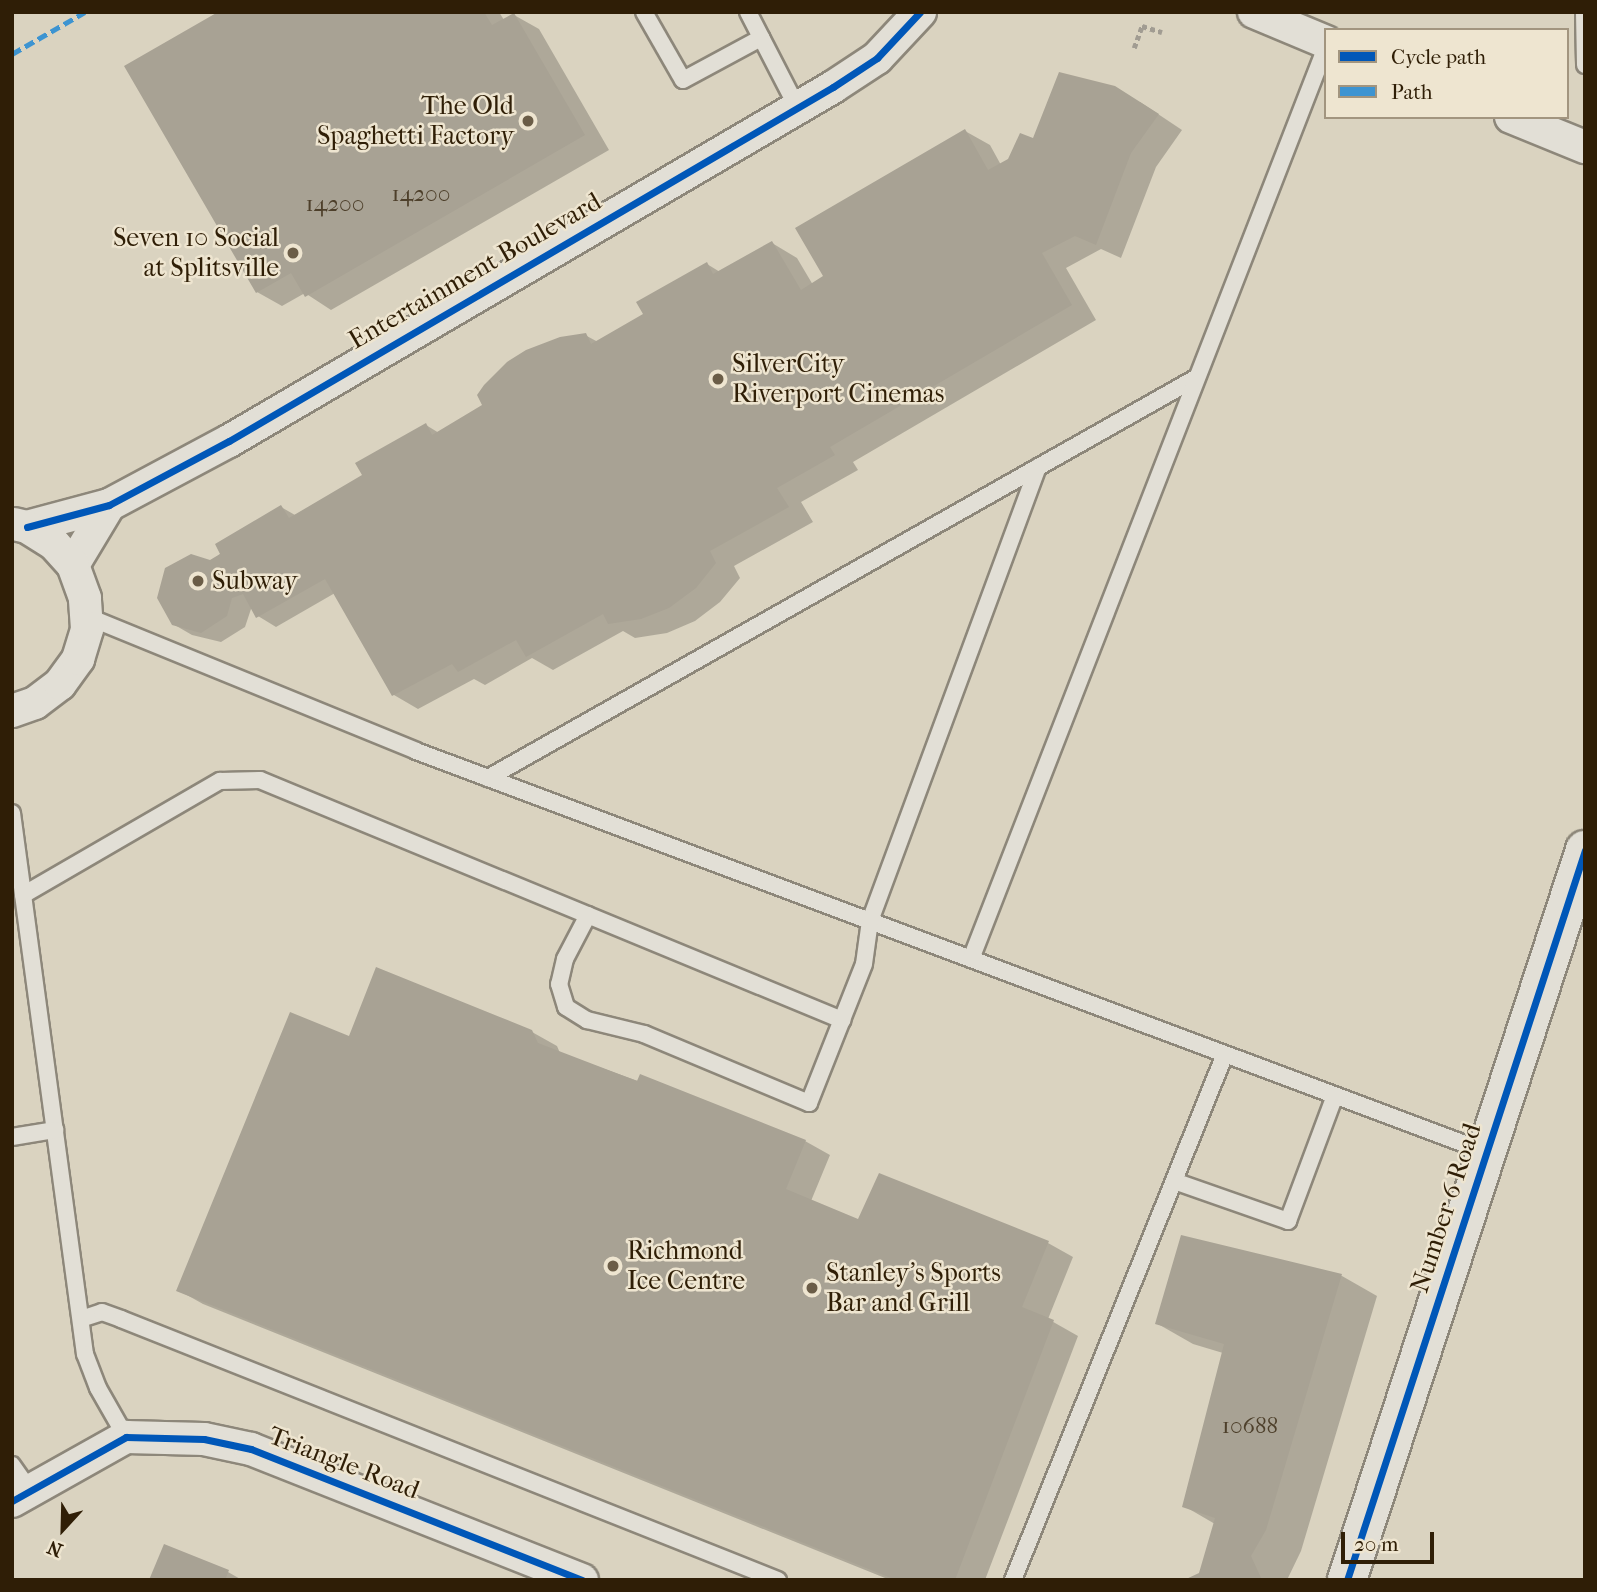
<!DOCTYPE html>
<html>
<head>
<meta charset="utf-8">
<style>
  body { margin:0 }
  #map { position:relative; width:1597px; height:1592px; overflow:hidden; background:#dad3c0; font-family:"IM FELL French Canon",serif }
  div>[style] { position:absolute }
  [style*='--x'] { left:calc(var(--x)*1px); top:calc(var(--y)*1px); width:calc(var(--w)*1px); rotate:calc(var(--a)*1deg) }
  .shadow>* { inset:0; background:#0003 }
  .building>* { inset:0; background:#a8a294 }
  .path>* { height:4.5px; margin-top:-2.25px; transform-origin:0; background:repeating-linear-gradient(90deg,#a19c92 0 5px,transparent 0 8.5px) }
  .roads { filter:drop-shadow(2px 0 #8d877a) drop-shadow(-2px 0 #8d877a) drop-shadow(0 2px #8d877a) drop-shadow(0 -2px #8d877a) }
  .service>* { height:16px; margin:-8px; padding:0 8px; transform-origin:8px; border-radius:8px; background:#e2dfd6 }
  .minor>* { height:32px; margin:-16px; padding:0 16px; transform-origin:16px; border-radius:16px; background:#e2dfd6 }
  .tertiary>* { height:38px; margin:-19px; padding:0 19px; transform-origin:19px; border-radius:19px; background:#e2dfd6 }
  .quiet>* { height:5px; margin-top:-2.5px; transform-origin:0; background:repeating-linear-gradient(90deg,#3d94d1 0 10px,transparent 0 15px) }
  .cycleway>* { height:7px; margin:-3.5px; padding:0 3.5px; transform-origin:3.5px; border-radius:3.5px; background:#0057b8 }
  .dots>* { width:19px; height:19px; translate:-50% -50%; box-sizing:border-box; border:4px solid #eee5d0; border-radius:50% }
  span { translate:-50% -50%; white-space:nowrap; text-align:center; line-height:1.15; -webkit-text-stroke:5px #eee5d0; paint-order:stroke }
  .number-label { font-size:23px; color:#4d3f2a }
  .number-label span { -webkit-text-stroke-width:0 }
  .poi-label { font-size:26px; color:#2f1e06 }
  .right { translate:-100% -50%; text-align:right }
  .left { translate:0 -50%; text-align:left }
  .street-label { font-size:26px; color:#2f1e06 }
  .frame { position:absolute; inset:0; border:14px solid #2f1e06; pointer-events:none }
  .legend { position:absolute; left:1324px; top:28px; width:245px; height:91px; box-sizing:border-box; background:#eee5d0; border:2px solid #a2957f; margin:0; padding:9px 12px; list-style:none; font-size:21px; color:#2f1e06 }
  .legend li { display:flex; align-items:center; gap:14px; height:35px }
  .legend b { width:35px; border:2px solid #a2957f }
  .north { position:absolute; left:28px; top:1494px; width:70px; height:70px; -webkit-text-stroke:5px #eee5d0; paint-order:stroke; rotate:202deg; font-size:19px; font-weight:700; line-height:28px; text-align:center; color:#2f1e06 }
  .north::after { content:''; display:block; margin:auto; width:24px; height:32px; background:#2f1e06; clip-path:polygon(50% 0,100% 100%,50% 72%,0 100%) }
  .scale { position:absolute; left:1341px; top:1532px; width:93px; height:32px; box-sizing:border-box; border:4px solid #2f1e06; border-top:0; padding-left:9px; font-size:21px; line-height:24px; white-space:nowrap; color:#2f1e06; -webkit-text-stroke:5px #eee5d0; paint-order:stroke }
</style>
</head>
<body>
<div id="map">
  <div class="shadow">
    <i style="clip-path:polygon(221px 12px,499px 12px,504px 20px,514px 15px,539px 29px,609px 150px,331px 310px,305px 293px,282px 306px,257px 292px)"></i>
    <i style="clip-path:polygon(1140px 102px,1182px 130px,1156px 167px,1121px 258px,1101px 249px,1066px 268px,1096px 320px,853px 462px,858px 470px,801px 502px,813px 522px,734px 566px,740px 578px,720px 602px,695px 621px,667px 633px,635px 638px,623px 631px,553px 670px,532px 658px,485px 685px,474px 679px,418px 709px,394px 695px,335px 593px,276px 627px,258px 616px,252px 606px,245px 627px,221px 642px,192px 635px,173px 624px,210px 562px,281px 507px,295px 515px,364px 476px,426px 425px,439px 433px,484px 406px,585px 335px,598px 342px,645px 315px,707px 264px,720px 272px,772px 243px,797px 258px,813px 285px,826px 276px,965px 131px,990px 145px,1001px 165px,1034px 140px)"></i>
    <i style="clip-path:polygon(532px 1032px,557px 1046px,560px 1053px,805px 1141px,830px 1155px,811px 1201px,859px 1222px,1048px 1243px,1073px 1257px,1048px 1319px,1078px 1336px,985px 1580px,890px 1580px,203px 1304px,178px 1290px,350px 1038px)"></i>
    <i style="clip-path:polygon(1183px 1237px,1342px 1276px,1377px 1296px,1301px 1551px,1287px 1580px,1188px 1580px,1201px 1574px,1215px 1524px,1184px 1506px,1223px 1353px,1193px 1344px,1158px 1324px)"></i>
    <i style="clip-path:polygon(164px 1546px,228px 1572px,242px 1580px,151px 1580px)"></i>
  </div>
  <div class="building">
    <i style="clip-path:polygon(218px 12px,484px 12px,492px 25px,514px 13px,585px 135px,305px 297px,291px 273px,256px 293px,124px 66px)"></i>
    <i style="clip-path:polygon(1059px 72px,1115px 86px,1159px 114px,1131px 153px,1096px 245px,1075px 236px,1042px 253px,1072px 305px,830px 447px,835px 455px,777px 488px,789px 507px,710px 551px,716px 563px,696px 588px,669px 608px,641px 619px,608px 624px,603px 614px,526px 657px,516px 640px,458px 672px,452px 664px,392px 696px,325px 579px,256px 618px,243px 594px,232px 598px,227px 616px,201px 633px,172px 625px,157px 598px,165px 568px,191px 554px,210px 560px,220px 554px,215px 544px,281px 505px,289px 518px,362px 475px,355px 463px,426px 423px,432px 435px,482px 405px,477px 395px,484px 385px,507px 362px,526px 350px,560px 337px,586px 333px,591px 344px,643px 314px,636px 302px,707px 262px,713px 274px,772px 241px,801px 290px,823px 276px,795px 228px,965px 129px,988px 170px,1008px 159px,1020px 133px,1033px 138px)"></i>
    <i style="clip-path:polygon(376px 967px,532px 1030px,538px 1043px,637px 1081px,640px 1074px,806px 1140px,786px 1189px,858px 1219px,879px 1173px,1049px 1241px,1022px 1307px,1054px 1320px,955px 1580px,896px 1580px,176px 1291px,290px 1012px,349px 1036px)"></i>
    <i style="clip-path:polygon(1181px 1235px,1342px 1274px,1266px 1530px,1251px 1556px,1262px 1580px,1184px 1580px,1199px 1573px,1215px 1518px,1182px 1507px,1224px 1344px,1155px 1324px)"></i>
    <i style="clip-path:polygon(164px 1544px,229px 1570px,225px 1580px,149px 1580px)"></i>
  </div>
  <div class="path">
    <i style="--x:1134;--y:48;--w:23;--a:-70"></i>
    <i style="--x:1142;--y:26;--w:21;--a:17"></i>
  </div>
  <div class="roads">
    <div class="service">
      <i style="--x:644;--y:12;--w:78;--a:60.2"></i>
      <i style="--x:683;--y:80;--w:89;--a:-28.3"></i>
      <i style="--x:748;--y:12;--w:107;--a:62.7"></i>
      <i style="--x:1584;--y:12;--w:53;--a:88.9"></i>
      <i style="--x:86;--y:616;--w:357;--a:22.2"></i>
      <i style="--x:416;--y:751;--w:1143;--a:20.54"></i>
      <i style="--x:488;--y:778;--w:813;--a:-29.47"></i>
      <i style="--x:12;--y:813;--w:546;--a:82.32"></i>
      <i style="--x:85;--y:1354;--w:36;--a:69"></i>
      <i style="--x:98;--y:1388;--w:56;--a:60.3"></i>
      <i style="--x:23;--y:895;--w:228;--a:-30.1"></i>
      <i style="--x:220;--y:781;--w:40;--a:-1.4"></i>
      <i style="--x:260;--y:780;--w:630;--a:22.41"></i>
      <i style="--x:588;--y:915;--w:50;--a:117.6"></i>
      <i style="--x:565;--y:959;--w:26;--a:103"></i>
      <i style="--x:559;--y:984;--w:24;--a:73"></i>
      <i style="--x:566;--y:1007;--w:25;--a:32"></i>
      <i style="--x:587;--y:1020;--w:59;--a:13.8"></i>
      <i style="--x:644;--y:1034;--w:179;--a:22.7"></i>
      <i style="--x:809;--y:1103;--w:149;--a:-68.4"></i>
      <i style="--x:864;--y:964;--w:43;--a:-82.1"></i>
      <i style="--x:870;--y:921;--w:484;--a:-69.7"></i>
      <i style="--x:971;--y:959;--w:979;--a:-68.73"></i>
      <i style="--x:12;--y:1137;--w:44;--a:-9.2"></i>
      <i style="--x:1174;--y:1181;--w:121;--a:19.3"></i>
      <i style="--x:1288;--y:1221;--w:134;--a:-69.5"></i>
      <i style="--x:81;--y:1319;--w:22;--a:-18"></i>
      <i style="--x:102;--y:1312;--w:20;--a:20"></i>
      <i style="--x:121;--y:1319;--w:707;--a:21.67"></i>
      <i style="--x:12;--y:1465;--w:32;--a:55"></i>
      <i style="--x:1013;--y:1580;--w:567;--a:-68.05"></i>
    </div>
    <div class="minor">
      <i style="--x:1254;--y:12;--w:78;--a:22.6"></i>
      <i style="--x:1511;--y:117;--w:80;--a:22.1"></i>
      <i style="--x:27;--y:527;--w:85;--a:-15"></i>
      <i style="--x:109;--y:505;--w:136;--a:-28.1"></i>
      <i style="--x:229;--y:441;--w:700;--a:-30.37"></i>
      <i style="--x:833;--y:87;--w:53;--a:-33.4"></i>
      <i style="--x:877;--y:58;--w:63;--a:-46.9"></i>
      <i style="--x:73;--y:565;--w:70;--a:-59"></i>
      <i style="--x:12;--y:711;--w:24;--a:-19"></i>
      <i style="--x:35;--y:703;--w:31;--a:-37"></i>
      <i style="--x:60;--y:684;--w:31;--a:-54"></i>
      <i style="--x:78;--y:659;--w:31;--a:-73"></i>
      <i style="--x:87;--y:629;--w:31;--a:-94"></i>
      <i style="--x:85;--y:598;--w:35;--a:-110"></i>
      <i style="--x:73;--y:565;--w:28;--a:-132"></i>
      <i style="--x:54;--y:544;--w:32;--a:-148"></i>
      <i style="--x:27;--y:527;--w:13;--a:-167"></i>
      <i style="--x:12;--y:1501;--w:131;--a:-29.3"></i>
      <i style="--x:126;--y:1437;--w:78;--a:1.5"></i>
      <i style="--x:204;--y:1439;--w:48;--a:12"></i>
      <i style="--x:251;--y:1449;--w:356;--a:21.6"></i>
    </div>
    <div class="tertiary">
      <i style="--x:1347;--y:1580;--w:768;--a:-71.94"></i>
    </div>
  </div>
  <div class="quiet">
    <i style="--x:12;--y:54;--w:84;--a:-29.9"></i>
  </div>
  <div class="cycleway">
    <i style="--x:27;--y:527;--w:85;--a:-15"></i>
    <i style="--x:109;--y:505;--w:136;--a:-28.1"></i>
    <i style="--x:229;--y:441;--w:700;--a:-30.37"></i>
    <i style="--x:833;--y:87;--w:53;--a:-33.4"></i>
    <i style="--x:877;--y:58;--w:63;--a:-46.9"></i>
    <i style="--x:12;--y:1501;--w:131;--a:-29.3"></i>
    <i style="--x:126;--y:1437;--w:78;--a:1.5"></i>
    <i style="--x:204;--y:1439;--w:48;--a:12"></i>
    <i style="--x:251;--y:1449;--w:356;--a:21.6"></i>
    <i style="--x:1347;--y:1580;--w:768;--a:-71.94"></i>
  </div>
  <div class="dots">
    <i style="left:528px;top:121px;background:#6b5d47"></i>
    <i style="left:293px;top:253px;background:#6b5d47"></i>
    <i style="left:718px;top:379px;background:#6b5d47"></i>
    <i style="left:198px;top:581px;background:#6b5d47"></i>
    <i style="left:613px;top:1266px;background:#6b5d47"></i>
    <i style="left:812px;top:1288px;background:#6b5d47"></i>
  </div>
  <div class="number-label">
    <span style="left:421px;top:194px">14200</span>
    <span style="left:335px;top:204px">14200</span>
    <span style="left:1250px;top:1426px">10688</span>
  </div>
  <div class="poi-label">
    <span class="right" style="left:514px;top:121px">The Old<br>Spaghetti Factory</span>
    <span class="right" style="left:279px;top:253px">Seven 10 Social<br>at Splitsville</span>
    <span class="left" style="left:732px;top:379px">SilverCity<br>Riverport Cinemas</span>
    <span class="left" style="left:212px;top:581px">Subway</span>
    <span class="left" style="left:627px;top:1266px">Richmond<br>Ice Centre</span>
    <span class="left" style="left:826px;top:1288px">Stanley's Sports<br>Bar and Grill</span>
  </div>
  <div class="street-label">
    <span style="left:475px;top:271px;rotate:-30deg">Entertainment Boulevard</span>
    <span style="left:1446px;top:1208px;rotate:-72deg">Number 6 Road</span>
    <span style="left:344px;top:1463px;rotate:21deg">Triangle Road</span>
  </div>
  <div class="frame"></div>
  <ul class="legend">
  <li><b style="height:9px;background:#0057b8"></b>Cycle path</li>
  <li><b style="height:9px;background:#3d94d1"></b>Path</li>
  </ul>
  <div class="north">N</div>
  <div class="scale">20 m</div>
</div>
</body>
</html>
